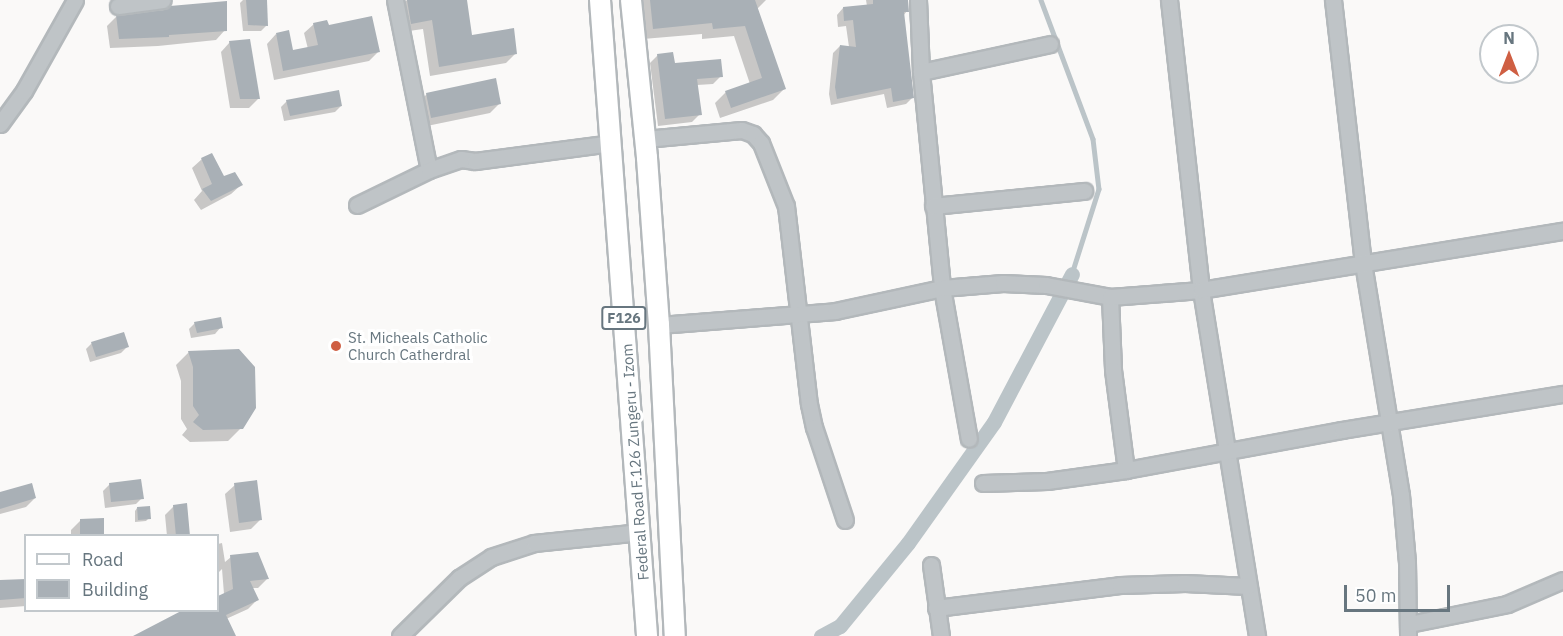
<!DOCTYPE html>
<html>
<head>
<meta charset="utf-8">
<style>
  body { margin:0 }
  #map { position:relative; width:1563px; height:636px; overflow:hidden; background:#faf9f8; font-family:"IBM Plex Sans",sans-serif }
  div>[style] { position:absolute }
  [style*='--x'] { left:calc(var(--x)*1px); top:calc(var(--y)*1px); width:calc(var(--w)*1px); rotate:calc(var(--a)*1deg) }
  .shadow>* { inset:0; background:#0003 }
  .stream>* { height:4.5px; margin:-2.25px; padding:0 2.25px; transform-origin:2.25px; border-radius:2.25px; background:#bbc4c8 }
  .canal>* { height:15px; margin:-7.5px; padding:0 7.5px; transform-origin:7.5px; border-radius:7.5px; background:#bbc4c8 }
  .building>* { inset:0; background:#a9b0b6 }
  .roads { filter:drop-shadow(2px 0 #b3b8bb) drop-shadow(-2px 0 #b3b8bb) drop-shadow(0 2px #b3b8bb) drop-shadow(0 -2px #b3b8bb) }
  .minor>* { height:15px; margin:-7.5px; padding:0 7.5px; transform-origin:7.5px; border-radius:7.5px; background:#bfc4c7 }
  .major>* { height:20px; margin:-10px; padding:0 10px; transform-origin:10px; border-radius:10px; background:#fff }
  .dots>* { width:16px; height:16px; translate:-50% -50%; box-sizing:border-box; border:3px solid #fff; border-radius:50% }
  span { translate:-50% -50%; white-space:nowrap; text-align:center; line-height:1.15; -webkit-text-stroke:6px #fff; paint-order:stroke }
  .shield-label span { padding:2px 4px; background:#fff; border:2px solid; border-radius:4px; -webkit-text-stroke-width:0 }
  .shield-label { font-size:14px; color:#67767f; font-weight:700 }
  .poi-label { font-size:15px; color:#67767f }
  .left { translate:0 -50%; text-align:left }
  .street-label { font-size:15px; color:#67767f }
  .legend { position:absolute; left:24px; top:534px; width:195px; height:78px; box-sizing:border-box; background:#fff; border:2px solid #c2c8cc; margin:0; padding:8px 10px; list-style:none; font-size:18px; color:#67767f }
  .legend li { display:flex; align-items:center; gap:12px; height:30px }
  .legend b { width:30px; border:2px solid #c2c8cc }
  .north { position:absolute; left:1479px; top:24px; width:60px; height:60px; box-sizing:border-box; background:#fff; border:2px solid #c2c8cc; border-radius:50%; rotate:0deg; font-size:16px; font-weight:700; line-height:24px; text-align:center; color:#67767f }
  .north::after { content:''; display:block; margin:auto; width:21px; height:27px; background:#cf5f43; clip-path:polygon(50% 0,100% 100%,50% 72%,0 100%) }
  .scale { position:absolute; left:1344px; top:585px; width:106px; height:27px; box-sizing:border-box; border:3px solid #67767f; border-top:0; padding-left:8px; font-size:18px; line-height:21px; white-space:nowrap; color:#67767f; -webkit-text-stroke:4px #fff; paint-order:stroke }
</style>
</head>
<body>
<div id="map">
  <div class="shadow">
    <i style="clip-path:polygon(243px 0,266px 0,267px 25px,261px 31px,243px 31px,240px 3px)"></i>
    <i style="clip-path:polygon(407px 0,465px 0,471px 37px,515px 54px,506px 63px,430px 76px,423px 29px,402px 32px,398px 9px)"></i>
    <i style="clip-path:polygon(643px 0,766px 0,757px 9px,784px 89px,773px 100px,720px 118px,715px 103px,726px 92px,750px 84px,734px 36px,702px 39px,702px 34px,643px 39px,639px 4px)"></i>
    <i style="clip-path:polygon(866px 0,906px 0,907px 11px,903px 16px,912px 98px,906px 104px,887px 108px,884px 94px,831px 105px,829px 94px,833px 53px,840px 46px,849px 47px,846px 26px,838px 27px,837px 15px,843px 8px,867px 6px)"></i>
    <i style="clip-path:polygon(116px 17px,225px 30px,216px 40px,158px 46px,110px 48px,107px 26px)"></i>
    <i style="clip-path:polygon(314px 24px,327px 27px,378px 52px,369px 61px,274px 80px,267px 44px,276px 34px,292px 52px,308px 49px,304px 33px)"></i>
    <i style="clip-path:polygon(230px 42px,258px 99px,249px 108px,230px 108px,221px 52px)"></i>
    <i style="clip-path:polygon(658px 55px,674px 65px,721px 76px,713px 84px,697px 85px,700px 114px,692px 122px,658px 126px,650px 63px)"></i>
    <i style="clip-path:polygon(427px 94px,500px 103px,490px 113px,422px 127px,417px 104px)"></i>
    <i style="clip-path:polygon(287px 101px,341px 106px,335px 112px,284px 121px,281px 107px)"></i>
    <i style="clip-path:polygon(202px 159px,223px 177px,241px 185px,231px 194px,201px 210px,194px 200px,202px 191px,192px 168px)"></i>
    <i style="clip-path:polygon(195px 323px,221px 327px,215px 334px,191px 338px,189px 329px)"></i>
    <i style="clip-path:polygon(92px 343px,127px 347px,121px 353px,90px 362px,86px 349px)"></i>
    <i style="clip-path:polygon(189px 352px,241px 428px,228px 441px,190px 442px,182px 435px,187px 429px,181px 419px,181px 381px,176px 365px)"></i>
    <i style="clip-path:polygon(110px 484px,142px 498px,136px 504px,105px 508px,103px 491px)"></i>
    <i style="clip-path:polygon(235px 485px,261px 519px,251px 529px,230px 532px,225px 494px)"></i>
    <i style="clip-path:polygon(0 494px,35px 498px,26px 507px,0 514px)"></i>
    <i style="clip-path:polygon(174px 506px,189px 536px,167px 536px,165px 515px)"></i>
    <i style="clip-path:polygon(137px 508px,149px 518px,146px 521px,135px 522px,135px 511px)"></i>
    <i style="clip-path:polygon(80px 521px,103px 536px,71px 536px,71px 530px)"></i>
    <i style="clip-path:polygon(222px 543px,225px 562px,231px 557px,267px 579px,258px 588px,252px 588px,257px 600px,248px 609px,226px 619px,234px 636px,136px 636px,218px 610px,218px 597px,224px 594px,222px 569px,218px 573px,218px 544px)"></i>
    <i style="clip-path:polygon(26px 580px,26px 606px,0 608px,0 582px)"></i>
  </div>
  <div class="stream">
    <i style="--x:1041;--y:0;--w:148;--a:69.5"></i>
    <i style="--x:1093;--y:139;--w:50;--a:83.2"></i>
    <i style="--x:1099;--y:189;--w:89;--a:107.6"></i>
  </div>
  <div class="canal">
    <i style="--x:821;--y:636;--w:21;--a:-28"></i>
    <i style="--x:840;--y:626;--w:107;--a:-50.7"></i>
    <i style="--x:908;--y:543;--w:148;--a:-54.6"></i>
    <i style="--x:994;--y:422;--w:167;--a:-62.2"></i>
  </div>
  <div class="building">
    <i style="clip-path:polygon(246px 0,267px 0,268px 26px,248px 25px)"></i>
    <i style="clip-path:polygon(407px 0,467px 0,472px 35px,514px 28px,517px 54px,439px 67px,432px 20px,411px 24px)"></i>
    <i style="clip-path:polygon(650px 0,755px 0,786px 89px,731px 108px,725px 91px,762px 78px,745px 26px,713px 29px,712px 23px,653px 29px)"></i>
    <i style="clip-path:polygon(873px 0,908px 0,909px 12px,904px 12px,914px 98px,893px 102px,891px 88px,837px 99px,835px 87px,840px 45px,856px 47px,853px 20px,844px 21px,843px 7px,873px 4px)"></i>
    <i style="clip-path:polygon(227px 1px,227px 31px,169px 35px,169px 37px,119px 39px,116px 15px,164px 10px,170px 6px)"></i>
    <i style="clip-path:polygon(372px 16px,380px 52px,283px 71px,276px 33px,289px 30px,293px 50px,318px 45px,313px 23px,327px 20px,329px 25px)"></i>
    <i style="clip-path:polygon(250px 39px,260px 99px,240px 99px,229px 41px)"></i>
    <i style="clip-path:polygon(673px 52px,675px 63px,721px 59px,723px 77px,697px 79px,702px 115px,665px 119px,657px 54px)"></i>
    <i style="clip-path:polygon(496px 78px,501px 104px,431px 118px,426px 93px)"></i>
    <i style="clip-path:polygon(339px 90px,342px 106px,290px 116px,286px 100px)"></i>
    <i style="clip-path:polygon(212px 153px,224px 176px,235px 172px,243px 185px,211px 201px,202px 189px,212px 184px,201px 158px)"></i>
    <i style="clip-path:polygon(221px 317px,223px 328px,197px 333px,194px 322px)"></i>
    <i style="clip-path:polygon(124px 332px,129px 347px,96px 357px,91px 342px)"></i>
    <i style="clip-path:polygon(239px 349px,255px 367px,256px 408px,243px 429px,203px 430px,193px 422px,199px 415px,193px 406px,193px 367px,188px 351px)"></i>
    <i style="clip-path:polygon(141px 479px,144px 499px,111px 502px,109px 483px)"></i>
    <i style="clip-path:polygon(257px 480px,262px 520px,239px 523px,234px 483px)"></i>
    <i style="clip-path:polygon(32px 483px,36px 498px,0 509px,0 492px)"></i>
    <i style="clip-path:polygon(187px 503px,190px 536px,176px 536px,173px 505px)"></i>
    <i style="clip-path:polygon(150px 506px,151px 519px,138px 520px,137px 507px)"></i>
    <i style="clip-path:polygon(104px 518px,104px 536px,80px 536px,80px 519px)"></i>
    <i style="clip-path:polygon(258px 552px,269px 579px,250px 581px,259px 600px,226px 615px,236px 636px,133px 636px,183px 610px,218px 610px,218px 596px,233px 589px,230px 555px)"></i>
    <i style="clip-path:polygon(26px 579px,26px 598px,0 600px,0 580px)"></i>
  </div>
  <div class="roads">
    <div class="minor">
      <i style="--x:395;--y:0;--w:173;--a:78.7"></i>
      <i style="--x:918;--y:0;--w:72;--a:87.6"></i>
      <i style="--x:921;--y:72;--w:217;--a:84.4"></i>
      <i style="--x:942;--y:288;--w:153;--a:79.9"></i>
      <i style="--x:1169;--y:0;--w:292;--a:83.7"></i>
      <i style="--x:1201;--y:290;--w:351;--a:80.8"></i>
      <i style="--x:1333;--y:0;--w:265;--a:83.5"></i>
      <i style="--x:1363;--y:263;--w:235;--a:80.7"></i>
      <i style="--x:1401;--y:495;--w:67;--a:84.9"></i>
      <i style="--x:1407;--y:562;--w:74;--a:89.2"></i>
      <i style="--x:118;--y:6;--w:45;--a:-7.6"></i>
      <i style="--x:921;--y:72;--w:132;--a:-12.2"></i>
      <i style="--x:0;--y:124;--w:41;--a:-54"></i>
      <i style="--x:24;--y:91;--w:104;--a:-60.7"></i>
      <i style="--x:645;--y:139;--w:97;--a:-5.3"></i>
      <i style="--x:742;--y:130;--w:12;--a:20"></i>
      <i style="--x:753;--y:134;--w:12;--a:48"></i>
      <i style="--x:761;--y:143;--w:68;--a:68.4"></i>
      <i style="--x:786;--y:206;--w:199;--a:83.4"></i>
      <i style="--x:809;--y:404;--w:24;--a:78"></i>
      <i style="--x:814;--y:427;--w:98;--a:71.6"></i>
      <i style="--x:357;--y:205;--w:80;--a:-25.9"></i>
      <i style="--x:429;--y:170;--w:34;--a:-19"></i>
      <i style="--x:461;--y:159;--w:14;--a:8"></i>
      <i style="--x:475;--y:161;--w:137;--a:-7.5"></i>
      <i style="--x:933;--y:206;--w:152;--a:-5.7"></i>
      <i style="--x:1110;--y:297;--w:73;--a:87.6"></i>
      <i style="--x:1113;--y:370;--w:101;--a:82.6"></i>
      <i style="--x:659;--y:325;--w:177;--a:-4.5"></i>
      <i style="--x:835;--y:311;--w:109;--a:-12.1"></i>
      <i style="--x:942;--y:288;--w:61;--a:-4.7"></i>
      <i style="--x:1003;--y:283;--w:43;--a:2.7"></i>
      <i style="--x:1046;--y:285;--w:65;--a:10.6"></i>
      <i style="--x:1110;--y:297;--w:91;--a:-4.4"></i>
      <i style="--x:1201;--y:290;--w:367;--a:-9.3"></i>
      <i style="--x:983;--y:483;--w:64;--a:-1.8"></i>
      <i style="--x:1047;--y:481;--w:80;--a:-7.9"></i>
      <i style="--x:1126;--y:470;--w:220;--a:-10.5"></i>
      <i style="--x:1342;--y:430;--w:224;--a:-9.3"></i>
      <i style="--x:931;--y:565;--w:72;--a:82"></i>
      <i style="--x:936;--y:608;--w:185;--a:-7.1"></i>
      <i style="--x:1120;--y:585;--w:65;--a:-1.8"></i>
      <i style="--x:1185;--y:583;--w:63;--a:2.7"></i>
      <i style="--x:1409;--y:624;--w:100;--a:-11.5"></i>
      <i style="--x:1507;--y:604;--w:61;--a:-23.2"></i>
      <i style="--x:400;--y:636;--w:83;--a:-44.5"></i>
      <i style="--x:459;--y:578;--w:38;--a:-33"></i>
      <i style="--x:491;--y:557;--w:45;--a:-18"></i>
      <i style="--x:534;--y:543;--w:107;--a:-5.9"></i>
    </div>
    <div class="major">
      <i style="--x:600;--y:0;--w:638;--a:85.77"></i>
      <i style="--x:631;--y:0;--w:159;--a:84.2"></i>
      <i style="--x:647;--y:158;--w:167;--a:85.9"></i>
      <i style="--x:659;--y:325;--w:311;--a:87.1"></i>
    </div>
  </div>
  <div class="dots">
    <i style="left:336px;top:346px;background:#cf5f43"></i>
  </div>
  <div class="shield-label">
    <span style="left:624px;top:318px">F126</span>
  </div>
  <div class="poi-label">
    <span class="left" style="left:348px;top:346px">St. Micheals Catholic<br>Church Catherdral</span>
  </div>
  <div class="street-label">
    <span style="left:635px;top:462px;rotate:-94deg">Federal Road F.126 Zungeru - Izom</span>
  </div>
  <ul class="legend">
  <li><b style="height:8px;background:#fff"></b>Road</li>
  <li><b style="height:16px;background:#a9b0b6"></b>Building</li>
  </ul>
  <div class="north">N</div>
  <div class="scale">50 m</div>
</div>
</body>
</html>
